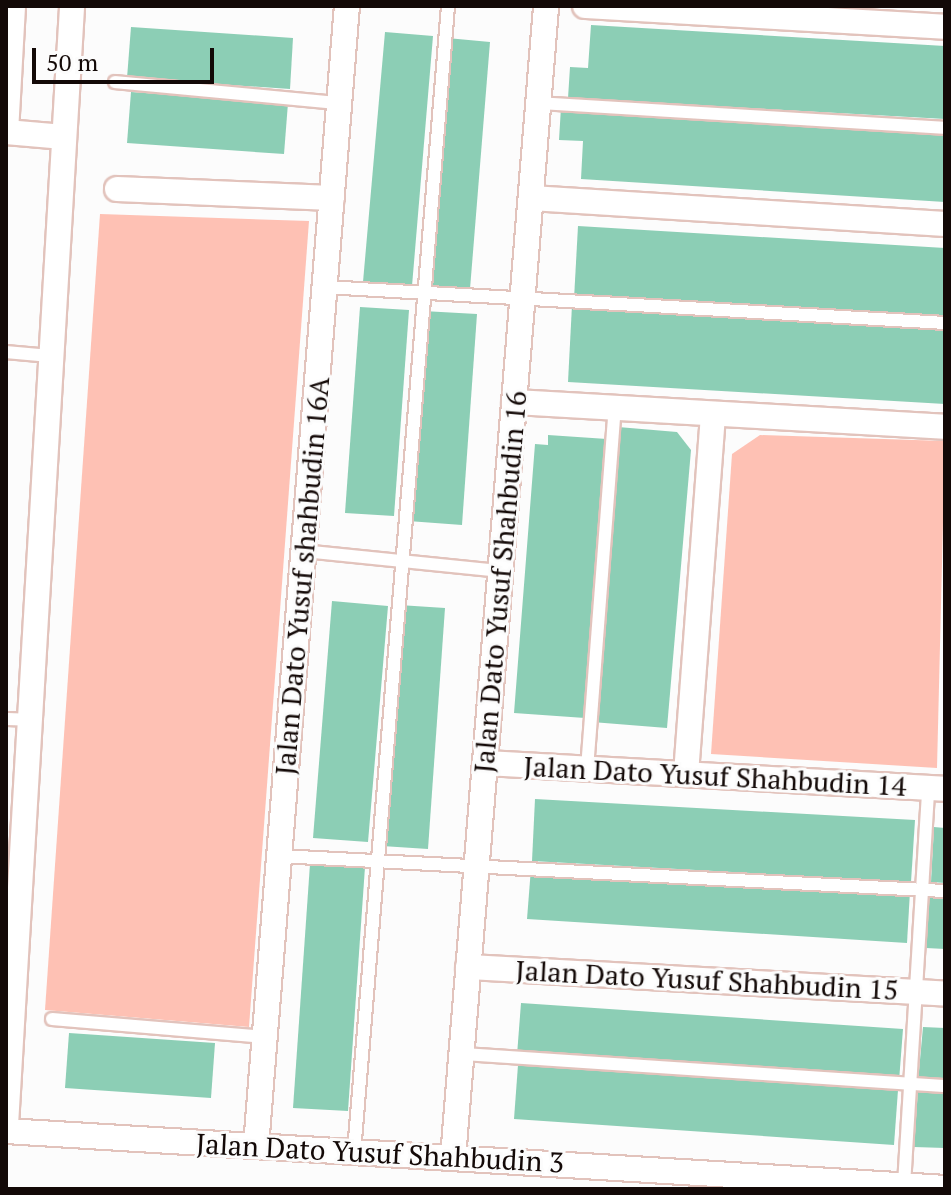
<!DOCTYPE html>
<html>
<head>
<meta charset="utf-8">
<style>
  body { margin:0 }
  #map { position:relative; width:951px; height:1195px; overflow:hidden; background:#fcfcfc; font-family:"PT Serif",serif }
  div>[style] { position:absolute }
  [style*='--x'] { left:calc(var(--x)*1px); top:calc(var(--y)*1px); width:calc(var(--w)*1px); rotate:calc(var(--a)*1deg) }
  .green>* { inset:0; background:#fec1b4 }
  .building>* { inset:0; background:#8cceb5 }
  .roads { filter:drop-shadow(2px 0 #e2c3bc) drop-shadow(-2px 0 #e2c3bc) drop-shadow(0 2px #e2c3bc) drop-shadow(0 -2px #e2c3bc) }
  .service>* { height:12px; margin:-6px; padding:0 6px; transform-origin:6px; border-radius:6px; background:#fff }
  .minor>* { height:24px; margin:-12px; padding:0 12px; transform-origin:12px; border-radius:12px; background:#fff }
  span { translate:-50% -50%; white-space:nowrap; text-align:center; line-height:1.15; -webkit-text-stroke:6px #fcfcfc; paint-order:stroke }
  .street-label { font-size:28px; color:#130907 }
  .frame { position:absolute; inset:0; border:8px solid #130907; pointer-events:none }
  .scale { position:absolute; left:32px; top:48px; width:182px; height:36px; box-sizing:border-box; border:4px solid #130907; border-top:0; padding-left:10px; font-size:24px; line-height:28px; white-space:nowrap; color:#130907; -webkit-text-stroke:6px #fcfcfc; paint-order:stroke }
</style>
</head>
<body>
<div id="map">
  <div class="green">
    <i style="clip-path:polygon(100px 214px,309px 221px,249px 1027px,45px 1010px)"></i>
    <i style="clip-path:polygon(760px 435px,945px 441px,937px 768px,711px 754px,732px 454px)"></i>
  </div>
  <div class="building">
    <i style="clip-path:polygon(591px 25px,945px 46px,945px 119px,568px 98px,570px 67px,588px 68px)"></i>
    <i style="clip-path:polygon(131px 27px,293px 38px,290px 89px,127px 78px)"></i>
    <i style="clip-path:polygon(385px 32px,433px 36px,412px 286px,363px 282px)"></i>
    <i style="clip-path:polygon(447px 38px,490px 42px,470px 289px,426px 286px)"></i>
    <i style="clip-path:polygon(131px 92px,288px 103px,284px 154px,127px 143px)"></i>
    <i style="clip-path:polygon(561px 107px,945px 131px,945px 202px,581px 179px,583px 141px,559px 140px)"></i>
    <i style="clip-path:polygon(578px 226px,945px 248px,945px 320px,574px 299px)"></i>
    <i style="clip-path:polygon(572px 305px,945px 327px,945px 404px,568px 382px)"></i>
    <i style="clip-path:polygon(360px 307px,409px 310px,394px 516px,345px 513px)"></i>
    <i style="clip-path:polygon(423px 311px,477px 314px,462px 525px,408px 521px)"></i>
    <i style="clip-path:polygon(618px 427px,677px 432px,691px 450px,667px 728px,592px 722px)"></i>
    <i style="clip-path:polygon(548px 435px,607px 439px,585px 718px,514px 713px,535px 444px,548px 445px)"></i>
    <i style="clip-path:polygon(332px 601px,388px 606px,368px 842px,313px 838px)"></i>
    <i style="clip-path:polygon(399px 605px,445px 608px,428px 849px,382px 846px)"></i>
    <i style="clip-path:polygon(535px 799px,915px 820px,911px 882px,532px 861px)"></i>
    <i style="clip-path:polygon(934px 827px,945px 828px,945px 883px,931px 882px)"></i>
    <i style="clip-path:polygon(310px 864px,365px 867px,348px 1111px,293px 1108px)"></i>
    <i style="clip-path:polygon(531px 868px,910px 891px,907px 943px,527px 919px)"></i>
    <i style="clip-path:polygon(929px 892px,945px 893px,945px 949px,926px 948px)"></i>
    <i style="clip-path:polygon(521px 1003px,903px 1029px,899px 1081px,517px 1055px)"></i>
    <i style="clip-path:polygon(923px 1027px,945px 1028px,945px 1083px,918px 1082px)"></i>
    <i style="clip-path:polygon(69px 1033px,215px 1043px,211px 1098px,65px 1088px)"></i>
    <i style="clip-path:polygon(518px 1065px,898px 1090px,894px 1145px,514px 1119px)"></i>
    <i style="clip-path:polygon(918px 1089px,945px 1090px,945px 1148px,914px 1147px)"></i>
  </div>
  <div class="roads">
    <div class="service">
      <i style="--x:115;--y:82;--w:225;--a:5.4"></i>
      <i style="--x:538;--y:103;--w:408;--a:3.5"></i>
      <i style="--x:325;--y:287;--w:621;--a:3.32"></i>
      <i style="--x:6;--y:352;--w:44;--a:5.2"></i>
      <i style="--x:303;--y:551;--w:198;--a:5.8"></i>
      <i style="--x:6;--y:719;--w:24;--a:2"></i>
      <i style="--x:587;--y:769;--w:362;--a:-85.6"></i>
      <i style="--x:279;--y:856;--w:667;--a:3.01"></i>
      <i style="--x:52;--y:1019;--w:214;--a:4.8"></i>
      <i style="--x:462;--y:1054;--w:484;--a:3.8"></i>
      <i style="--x:354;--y:1152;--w:1150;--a:-85.31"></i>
      <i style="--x:904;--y:1185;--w:398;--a:-86.5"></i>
    </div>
    <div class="minor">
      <i style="--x:585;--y:6;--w:361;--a:3.3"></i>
      <i style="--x:6;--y:132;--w:126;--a:-86.8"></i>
      <i style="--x:6;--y:132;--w:58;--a:4.9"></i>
      <i style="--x:117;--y:189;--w:215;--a:2.4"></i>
      <i style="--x:531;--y:198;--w:415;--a:3.6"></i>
      <i style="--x:514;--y:402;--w:432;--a:3.3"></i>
      <i style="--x:485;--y:763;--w:461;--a:3.2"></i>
      <i style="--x:686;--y:774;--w:361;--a:-85.7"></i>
      <i style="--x:468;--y:967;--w:478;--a:3.2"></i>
      <i style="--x:6;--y:1125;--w:1121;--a:-86.62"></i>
      <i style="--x:6;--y:1131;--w:941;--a:3.47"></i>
      <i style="--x:256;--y:1146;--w:1144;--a:-85.44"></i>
      <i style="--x:453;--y:1158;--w:1156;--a:-85.38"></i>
    </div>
  </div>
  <div class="street-label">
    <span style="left:302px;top:576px;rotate:-85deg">Jalan Dato Yusuf shahbudin 16A</span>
    <span style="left:500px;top:582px;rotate:-85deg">Jalan Dato Yusuf Shahbudin 16</span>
    <span style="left:715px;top:776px;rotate:3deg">Jalan Dato Yusuf Shahbudin 14</span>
    <span style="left:707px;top:980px;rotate:3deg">Jalan Dato Yusuf Shahbudin 15</span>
    <span style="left:380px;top:1153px;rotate:3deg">Jalan Dato Yusuf Shahbudin 3</span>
  </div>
  <div class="frame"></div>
  <div class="scale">50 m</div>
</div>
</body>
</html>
